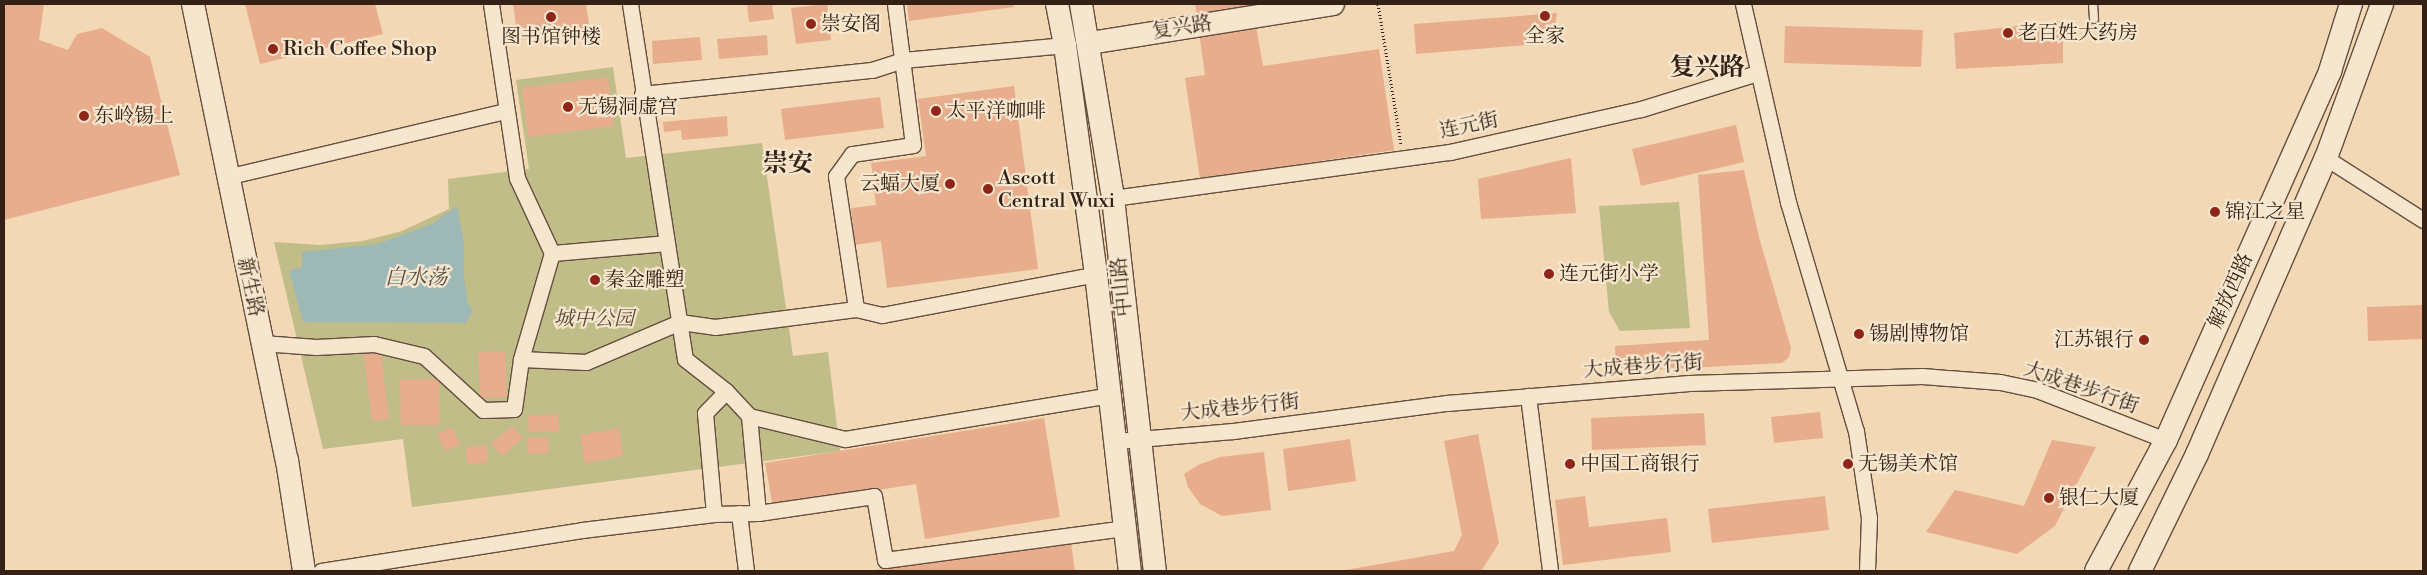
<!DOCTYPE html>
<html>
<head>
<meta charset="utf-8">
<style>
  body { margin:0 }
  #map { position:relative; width:2427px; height:575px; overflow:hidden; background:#f2d8b4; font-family:"Libre Bodoni","Noto Serif SC",serif }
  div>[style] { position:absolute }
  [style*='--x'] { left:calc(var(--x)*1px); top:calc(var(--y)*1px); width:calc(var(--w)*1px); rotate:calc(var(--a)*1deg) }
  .green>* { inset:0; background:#c0bd89 }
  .water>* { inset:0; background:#9eb8b6 }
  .building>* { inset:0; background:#e7ad8c }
  .path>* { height:3px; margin-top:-1.5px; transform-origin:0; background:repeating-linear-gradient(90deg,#352015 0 1px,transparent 0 3.5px) }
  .roads { filter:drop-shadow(1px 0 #644e3d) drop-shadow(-1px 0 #644e3d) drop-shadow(0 1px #644e3d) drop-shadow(0 -1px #644e3d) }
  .lane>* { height:8px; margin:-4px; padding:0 4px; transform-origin:4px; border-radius:4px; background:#f7e6ce }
  .street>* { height:15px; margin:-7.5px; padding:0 7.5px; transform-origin:7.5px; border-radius:7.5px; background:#f7e6ce }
  .secondary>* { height:22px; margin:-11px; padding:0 11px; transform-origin:11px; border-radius:11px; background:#f7e6ce }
  .dots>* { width:14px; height:14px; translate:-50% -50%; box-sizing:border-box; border:2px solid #f7e6ce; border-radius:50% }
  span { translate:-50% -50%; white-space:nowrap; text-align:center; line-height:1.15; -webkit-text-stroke:4.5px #f7e6ce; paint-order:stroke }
  .poi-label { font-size:20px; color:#352015 }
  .left { translate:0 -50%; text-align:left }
  .right { translate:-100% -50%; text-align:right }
  .street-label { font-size:20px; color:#352015 }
  .park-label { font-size:20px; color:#584732; font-style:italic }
  .water-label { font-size:21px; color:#544e45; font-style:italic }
  .district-label { font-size:25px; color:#352015; font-weight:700 }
  .frame { position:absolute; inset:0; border:5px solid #352015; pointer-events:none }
</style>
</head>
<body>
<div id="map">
  <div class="green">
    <i style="clip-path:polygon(613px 67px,626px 158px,762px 143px,793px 356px,828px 352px,840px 451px,412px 507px,403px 439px,323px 449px,274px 242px,320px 245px,363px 241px,402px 231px,449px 209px,448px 179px,529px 169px,516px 80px)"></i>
    <i style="clip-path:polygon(1679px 202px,1690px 328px,1620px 331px,1609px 312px,1599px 206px)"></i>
  </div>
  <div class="water">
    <i style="clip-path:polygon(457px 206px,464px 243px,464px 278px,468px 303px,473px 312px,465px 323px,303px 322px,289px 271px,302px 267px,302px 252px,378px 244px,432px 224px)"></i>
  </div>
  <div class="building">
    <i style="clip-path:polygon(4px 4px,44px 4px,39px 40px,68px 50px,77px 34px,102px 28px,150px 57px,180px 175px,4px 220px)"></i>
    <i style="clip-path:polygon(245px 4px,375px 4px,383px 34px,260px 64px)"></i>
    <i style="clip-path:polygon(513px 4px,586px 4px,590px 31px,518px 40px)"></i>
    <i style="clip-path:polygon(747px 4px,772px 4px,774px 19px,749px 22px)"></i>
    <i style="clip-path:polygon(827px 4px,831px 40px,796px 44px,791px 8px)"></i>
    <i style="clip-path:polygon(907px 4px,1013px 4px,1014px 7px,909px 21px)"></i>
    <i style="clip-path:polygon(1195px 4px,1252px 4px,1263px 66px,1379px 49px,1394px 150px,1200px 179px,1185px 78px,1205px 75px)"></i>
    <i style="clip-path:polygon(1557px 13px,1552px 43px,1416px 54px,1414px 24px)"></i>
    <i style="clip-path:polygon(2063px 21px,2063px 63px,1956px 69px,1954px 33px)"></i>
    <i style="clip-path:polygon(1785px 26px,1923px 30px,1921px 67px,1784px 63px)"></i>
    <i style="clip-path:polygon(767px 35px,768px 55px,719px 59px,717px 39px)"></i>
    <i style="clip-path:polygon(700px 37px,702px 60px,653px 64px,652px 41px)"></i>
    <i style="clip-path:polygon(608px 77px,614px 126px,528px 137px,522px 88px)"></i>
    <i style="clip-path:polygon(1014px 86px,1038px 269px,887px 288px,881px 241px,855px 245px,851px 208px,876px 205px,871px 163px,926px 156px,918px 99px)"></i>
    <i style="clip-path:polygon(880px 97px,884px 128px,785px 140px,781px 109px)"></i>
    <i style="clip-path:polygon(727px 116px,728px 136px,682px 140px,681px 130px,664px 132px,663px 122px)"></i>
    <i style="clip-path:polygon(1736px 125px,1744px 162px,1641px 186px,1632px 149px)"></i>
    <i style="clip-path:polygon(1571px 158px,1576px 213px,1481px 219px,1478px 179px)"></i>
    <i style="clip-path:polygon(1744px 170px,1759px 237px,1791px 348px,1789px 357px,1782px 363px,1616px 372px,1615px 346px,1709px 340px,1698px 175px)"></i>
    <i style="clip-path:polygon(2423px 305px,2423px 339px,2368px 341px,2367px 307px)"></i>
    <i style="clip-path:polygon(380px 347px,389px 419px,372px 421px,363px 350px)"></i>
    <i style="clip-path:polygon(505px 351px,507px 397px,480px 398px,478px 352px)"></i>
    <i style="clip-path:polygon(439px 379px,440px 425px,401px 425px,400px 380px)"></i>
    <i style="clip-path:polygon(1820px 412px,1823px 438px,1774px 443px,1771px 417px)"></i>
    <i style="clip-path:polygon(1704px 413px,1706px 445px,1592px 450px,1591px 418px)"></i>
    <i style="clip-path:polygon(558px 414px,559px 431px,529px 432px,528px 416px)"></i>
    <i style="clip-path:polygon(1044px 418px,1060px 517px,925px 539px,916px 484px,773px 507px,765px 463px)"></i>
    <i style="clip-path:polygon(512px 426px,523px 438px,502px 456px,491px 444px)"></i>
    <i style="clip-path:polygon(452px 427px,460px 445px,445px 451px,437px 434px)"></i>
    <i style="clip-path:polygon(619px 428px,623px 456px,585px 463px,580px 435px)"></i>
    <i style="clip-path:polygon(1478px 434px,1499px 543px,1481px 571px,1340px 571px,1454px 551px,1462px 535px,1444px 441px)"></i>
    <i style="clip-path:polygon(548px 437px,549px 453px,528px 454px,527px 438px)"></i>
    <i style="clip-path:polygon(1350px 439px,1356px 481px,1288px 491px,1283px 449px)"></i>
    <i style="clip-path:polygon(2052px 440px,2096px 447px,2055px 526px,2017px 554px,1926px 532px,1955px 490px,2024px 506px)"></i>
    <i style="clip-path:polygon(487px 445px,488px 462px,467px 464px,466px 447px)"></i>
    <i style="clip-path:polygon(1264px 452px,1271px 510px,1222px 516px,1200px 504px,1188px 487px,1184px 474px,1198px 465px,1220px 457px)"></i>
    <i style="clip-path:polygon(1585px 496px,1589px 527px,1667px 518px,1671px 552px,1563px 565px,1555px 500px)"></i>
    <i style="clip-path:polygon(1825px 496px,1829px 530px,1712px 543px,1708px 509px)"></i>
    <i style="clip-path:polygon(1071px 543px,1075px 571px,876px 571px,876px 570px)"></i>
  </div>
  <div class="path">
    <i style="--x:1378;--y:4;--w:142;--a:80.7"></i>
  </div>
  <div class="roads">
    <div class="lane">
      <i style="--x:2093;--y:4;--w:15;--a:86"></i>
    </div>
    <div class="street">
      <i style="--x:491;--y:4;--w:176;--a:81.5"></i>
      <i style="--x:517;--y:178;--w:83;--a:65"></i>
      <i style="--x:552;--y:253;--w:114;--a:-5"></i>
      <i style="--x:630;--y:4;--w:359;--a:81.2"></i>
      <i style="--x:685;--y:359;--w:52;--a:38"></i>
      <i style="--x:895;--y:4;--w:142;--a:82.7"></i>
      <i style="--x:913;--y:145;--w:62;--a:171.6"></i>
      <i style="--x:852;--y:154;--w:27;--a:126"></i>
      <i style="--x:836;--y:176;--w:134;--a:81.4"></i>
      <i style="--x:856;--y:309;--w:27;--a:13"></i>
      <i style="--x:882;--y:315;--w:218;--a:-10.8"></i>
      <i style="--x:1743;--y:4;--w:203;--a:77.2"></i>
      <i style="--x:1788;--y:202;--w:239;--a:73.5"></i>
      <i style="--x:1856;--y:431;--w:88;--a:81.5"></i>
      <i style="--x:1869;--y:518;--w:53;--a:92.2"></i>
      <i style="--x:642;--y:94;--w:231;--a:-6"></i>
      <i style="--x:872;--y:70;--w:33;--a:-18"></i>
      <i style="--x:903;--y:60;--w:163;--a:-5.3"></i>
      <i style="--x:2326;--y:158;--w:115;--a:32.6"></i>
      <i style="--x:226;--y:177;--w:287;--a:-13.3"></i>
      <i style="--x:1113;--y:198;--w:340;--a:-7.8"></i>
      <i style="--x:1450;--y:152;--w:196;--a:-12.7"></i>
      <i style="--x:1641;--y:109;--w:121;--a:-17.2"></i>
      <i style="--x:262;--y:343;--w:54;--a:4.2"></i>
      <i style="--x:316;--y:347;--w:58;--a:-3"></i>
      <i style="--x:374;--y:344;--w:51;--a:13.5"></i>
      <i style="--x:424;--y:356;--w:80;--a:42.5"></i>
      <i style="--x:483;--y:410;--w:31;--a:-2"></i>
      <i style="--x:514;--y:409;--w:50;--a:-82"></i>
      <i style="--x:521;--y:359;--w:65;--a:2.6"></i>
      <i style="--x:586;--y:362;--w:102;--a:-23.1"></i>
      <i style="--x:680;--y:322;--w:35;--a:8"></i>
      <i style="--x:715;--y:327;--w:142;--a:-7.3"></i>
      <i style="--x:521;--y:359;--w:110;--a:-73.7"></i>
      <i style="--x:1528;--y:396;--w:176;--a:82.8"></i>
      <i style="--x:749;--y:416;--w:99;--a:13.5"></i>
      <i style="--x:845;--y:439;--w:270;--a:-9.4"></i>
      <i style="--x:1116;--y:441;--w:117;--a:-4.9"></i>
      <i style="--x:1233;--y:431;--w:216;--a:-7.5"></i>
      <i style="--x:1447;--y:403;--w:243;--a:-4.7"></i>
      <i style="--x:1689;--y:383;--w:233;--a:-1.7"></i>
      <i style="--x:1922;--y:376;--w:78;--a:4.4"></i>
      <i style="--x:2000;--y:382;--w:38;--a:12"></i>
      <i style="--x:2037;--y:390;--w:138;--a:21.2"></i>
      <i style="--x:739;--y:513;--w:58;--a:83.1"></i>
      <i style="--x:714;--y:514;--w:101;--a:-95.1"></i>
      <i style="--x:705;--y:413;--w:30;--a:-46"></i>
      <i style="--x:726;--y:391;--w:34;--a:47"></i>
      <i style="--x:749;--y:416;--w:97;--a:84.7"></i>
      <i style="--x:321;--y:571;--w:264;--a:-8.9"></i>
      <i style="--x:582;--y:530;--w:133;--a:-6.9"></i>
      <i style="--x:714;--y:514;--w:44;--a:-1.3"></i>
      <i style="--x:758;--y:513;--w:117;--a:-8.3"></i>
      <i style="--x:874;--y:496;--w:65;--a:80.2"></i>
      <i style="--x:885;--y:560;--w:241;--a:-7.6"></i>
    </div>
    <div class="secondary">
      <i style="--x:193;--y:4;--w:466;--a:78.4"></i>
      <i style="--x:287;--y:460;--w:112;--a:81.3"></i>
      <i style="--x:1057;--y:4;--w:42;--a:79"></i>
      <i style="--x:1065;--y:45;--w:231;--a:82.3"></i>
      <i style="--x:1096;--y:274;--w:299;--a:83.5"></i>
      <i style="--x:1081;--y:4;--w:197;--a:80.6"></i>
      <i style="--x:1113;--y:198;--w:375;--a:83.6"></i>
      <i style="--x:1090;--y:43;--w:246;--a:-9.1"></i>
      <i style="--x:2096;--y:571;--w:149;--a:-61.9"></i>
      <i style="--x:2166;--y:440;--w:404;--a:-66"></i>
      <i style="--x:2330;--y:71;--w:70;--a:-72.6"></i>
      <i style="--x:2140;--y:571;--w:130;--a:-64"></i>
      <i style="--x:2197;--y:454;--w:323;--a:-66.5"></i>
      <i style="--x:2326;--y:158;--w:164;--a:-70"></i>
    </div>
  </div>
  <div class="dots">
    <i style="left:1545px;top:16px;background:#8f2418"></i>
    <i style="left:551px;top:17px;background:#8f2418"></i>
    <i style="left:811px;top:24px;background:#8f2418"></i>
    <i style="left:2008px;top:33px;background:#8f2418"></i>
    <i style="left:273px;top:49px;background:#8f2418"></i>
    <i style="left:568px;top:107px;background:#8f2418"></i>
    <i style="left:936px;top:111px;background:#8f2418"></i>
    <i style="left:84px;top:116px;background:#8f2418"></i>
    <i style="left:950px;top:184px;background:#8f2418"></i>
    <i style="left:988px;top:189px;background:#8f2418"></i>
    <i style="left:2215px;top:212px;background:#8f2418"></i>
    <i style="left:1549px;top:274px;background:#8f2418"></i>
    <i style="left:595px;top:280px;background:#8f2418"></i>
    <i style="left:1859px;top:334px;background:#8f2418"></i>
    <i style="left:2144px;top:340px;background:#8f2418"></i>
    <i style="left:1570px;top:464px;background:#8f2418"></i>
    <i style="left:1848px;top:464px;background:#8f2418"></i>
    <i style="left:2049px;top:498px;background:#8f2418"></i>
  </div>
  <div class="poi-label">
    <span class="left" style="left:821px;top:24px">崇安阁</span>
    <span class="left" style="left:2018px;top:33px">老百姓大药房</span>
    <span style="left:1545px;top:36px">全家</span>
    <span style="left:551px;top:37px">图书馆钟楼</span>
    <span class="left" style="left:283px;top:49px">Rich Coffee Shop</span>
    <span class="left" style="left:578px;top:107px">无锡洞虚宫</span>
    <span class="left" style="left:946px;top:111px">太平洋咖啡</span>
    <span class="left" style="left:94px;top:116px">东岭锡上</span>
    <span class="left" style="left:998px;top:190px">Ascott<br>Central Wuxi</span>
    <span class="right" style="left:940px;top:184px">云蝠大厦</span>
    <span class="left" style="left:2225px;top:212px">锦江之星</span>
    <span class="left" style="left:1559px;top:274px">连元街小学</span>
    <span class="left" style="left:605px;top:280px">秦金雕塑</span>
    <span class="left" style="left:1869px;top:334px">锡剧博物馆</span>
    <span class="right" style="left:2134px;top:340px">江苏银行</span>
    <span class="left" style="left:1580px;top:464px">中国工商银行</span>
    <span class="left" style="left:1858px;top:464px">无锡美术馆</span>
    <span class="left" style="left:2059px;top:498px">银仁大厦</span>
  </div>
  <div class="street-label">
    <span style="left:1182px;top:28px;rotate:-9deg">复兴路</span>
    <span style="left:1469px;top:126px;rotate:-12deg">连元街</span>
    <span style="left:250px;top:287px;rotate:78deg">新生路</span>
    <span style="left:1122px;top:287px;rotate:-96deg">中山路</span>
    <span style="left:2231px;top:291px;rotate:-66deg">解放西路</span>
    <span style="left:1643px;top:367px;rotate:-4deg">大成巷步行街</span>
    <span style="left:2081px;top:388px;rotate:19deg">大成巷步行街</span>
    <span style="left:1240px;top:408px;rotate:-6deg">大成巷步行街</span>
  </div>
  <div class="park-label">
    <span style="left:594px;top:319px">城中公园</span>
  </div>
  <div class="water-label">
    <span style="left:416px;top:278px">白水荡</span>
  </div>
  <div class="district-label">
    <span style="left:1707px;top:68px">复兴路</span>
    <span style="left:788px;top:164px">崇安</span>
  </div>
  <div class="frame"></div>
</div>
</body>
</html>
